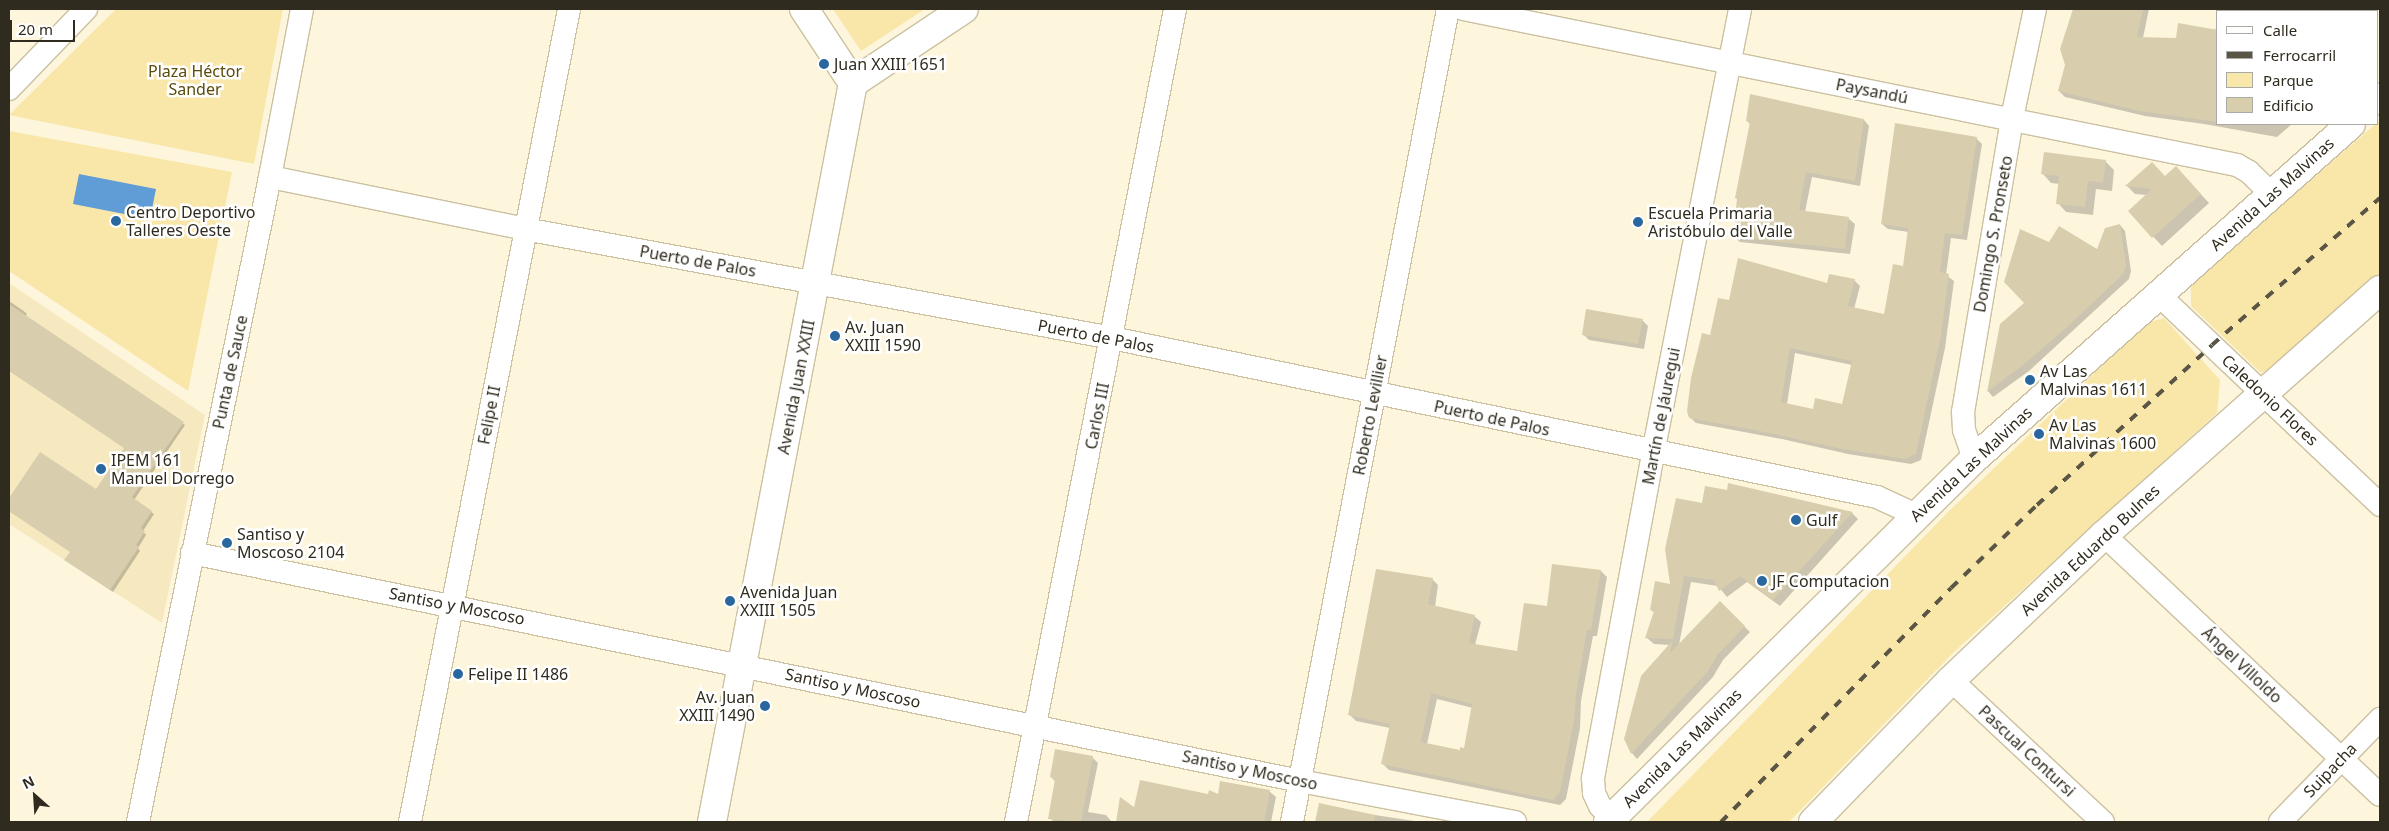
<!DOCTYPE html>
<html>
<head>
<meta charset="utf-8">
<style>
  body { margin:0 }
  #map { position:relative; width:2389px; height:831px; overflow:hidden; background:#fef6dc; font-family:"Noto Sans",sans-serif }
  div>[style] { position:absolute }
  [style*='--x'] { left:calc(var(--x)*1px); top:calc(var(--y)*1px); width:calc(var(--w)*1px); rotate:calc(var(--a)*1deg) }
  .built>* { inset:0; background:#f6e9c0 }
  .green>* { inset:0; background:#f9e7aa }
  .water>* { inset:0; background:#609cd5 }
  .shadow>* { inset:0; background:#0003 }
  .building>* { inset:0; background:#d8ceae }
  .roads { filter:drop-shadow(1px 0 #cbc1a1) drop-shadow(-1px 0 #cbc1a1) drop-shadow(0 1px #cbc1a1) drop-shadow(0 -1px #cbc1a1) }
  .street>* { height:22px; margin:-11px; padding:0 11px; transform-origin:11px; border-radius:11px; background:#fff }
  .secondary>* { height:28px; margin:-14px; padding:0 14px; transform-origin:14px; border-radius:14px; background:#fff }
  .rail>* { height:4px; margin-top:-2px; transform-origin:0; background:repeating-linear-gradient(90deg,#5a5545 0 9px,transparent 0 18px) }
  .dots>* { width:14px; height:14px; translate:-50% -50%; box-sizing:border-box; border:2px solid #fff; border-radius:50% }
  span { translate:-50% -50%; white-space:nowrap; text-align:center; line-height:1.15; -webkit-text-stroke:5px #fff; paint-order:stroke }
  .poi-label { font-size:16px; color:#2f2b1e }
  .left { translate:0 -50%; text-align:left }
  .right { translate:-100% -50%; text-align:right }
  .park-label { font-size:16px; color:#5c4b0a }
  .street-label { font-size:16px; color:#2f2b1e }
  .frame { position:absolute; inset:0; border:10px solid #2f2b1e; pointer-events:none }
  .legend { position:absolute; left:2216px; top:10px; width:162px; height:115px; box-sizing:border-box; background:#fff; border:1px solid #acaaa5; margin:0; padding:6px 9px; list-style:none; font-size:15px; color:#2f2b1e }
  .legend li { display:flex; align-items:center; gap:10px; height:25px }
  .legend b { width:25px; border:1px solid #acaaa5 }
  .north { position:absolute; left:10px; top:771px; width:50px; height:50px; -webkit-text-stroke:4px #fff; paint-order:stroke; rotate:334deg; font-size:14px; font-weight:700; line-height:20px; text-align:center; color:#2f2b1e }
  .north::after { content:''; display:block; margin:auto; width:18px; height:22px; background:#2f2b1e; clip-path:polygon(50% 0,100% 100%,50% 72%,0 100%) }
  .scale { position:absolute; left:10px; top:20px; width:65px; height:22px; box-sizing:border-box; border:2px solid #2f2b1e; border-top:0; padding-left:6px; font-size:15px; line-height:18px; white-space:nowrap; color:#2f2b1e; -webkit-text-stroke:4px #fff; paint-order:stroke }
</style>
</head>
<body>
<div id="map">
  <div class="built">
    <i style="clip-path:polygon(9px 283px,205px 415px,162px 623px,9px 524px)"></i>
  </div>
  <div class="green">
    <i style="clip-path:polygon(116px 9px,283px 9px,254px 164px,9px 115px)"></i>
    <i style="clip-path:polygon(833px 9px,925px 9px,861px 51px)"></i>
    <i style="clip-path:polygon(2380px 120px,2380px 277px,2281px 363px,2261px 373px,2191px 306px,2191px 285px)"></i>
    <i style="clip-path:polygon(9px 131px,232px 172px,188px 391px,9px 271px)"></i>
    <i style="clip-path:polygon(2164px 318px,2220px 380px,2217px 413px,1954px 652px,1789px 822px,1647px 822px,1950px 510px,2147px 323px)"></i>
  </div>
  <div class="water">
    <i style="clip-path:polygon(79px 174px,156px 189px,150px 219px,73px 204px)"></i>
  </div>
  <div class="shadow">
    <i style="clip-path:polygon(2074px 9px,2149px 9px,2143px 38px,2177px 39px,2215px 31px,2218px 20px,2218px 124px,2292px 124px,2277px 137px,2204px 124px,2145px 116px,2065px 97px,2059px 91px,2066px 65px,2068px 32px)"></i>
    <i style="clip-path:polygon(2221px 9px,2360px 9px,2361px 11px,2220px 11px)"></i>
    <i style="clip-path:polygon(1864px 120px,1869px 126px,1860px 186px,1812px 177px,1805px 212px,1849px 219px,1855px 224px,1850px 254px,1740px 242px,1734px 237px,1750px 124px,1747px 121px)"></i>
    <i style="clip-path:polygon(evenodd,1976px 138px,1982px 144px,1967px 240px,1951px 238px,1946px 275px,1954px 281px,1945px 348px,1921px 460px,1911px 464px,1848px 454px,1782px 439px,1696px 423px,1690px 417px,1710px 336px,1730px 301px,1854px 280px,1860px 286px,1854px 309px,1885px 316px,1904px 268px,1909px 232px,1888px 229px,1882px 224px,1976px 138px,1795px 353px,1852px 365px,1843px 406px,1814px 410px,1787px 404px,1795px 353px)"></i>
    <i style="clip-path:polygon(2105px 161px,2114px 170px,2112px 191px,2096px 189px,2093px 215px,2066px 212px,2058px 203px,2060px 184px,2051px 183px,2043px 174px)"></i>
    <i style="clip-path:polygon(2184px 176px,2209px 203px,2162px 246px,2129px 211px,2147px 195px,2135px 194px,2127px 186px,2165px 177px)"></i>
    <i style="clip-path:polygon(2120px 225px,2125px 231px,2131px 271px,2129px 279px,2029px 371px,1993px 397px,1988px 391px,2001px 325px,2026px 303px,2050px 244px,2098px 250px)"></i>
    <i style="clip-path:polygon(9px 301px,25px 312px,27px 314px,25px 317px,185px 425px,134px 500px,154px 514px,143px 531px,146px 535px,138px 548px,140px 551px,113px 592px,69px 562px,71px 552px,9px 511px,9px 500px,40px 454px,96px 491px,125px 448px,9px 370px)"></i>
    <i style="clip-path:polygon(1642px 320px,1648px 326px,1644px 349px,1589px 340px,1583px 334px)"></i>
    <i style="clip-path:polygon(1703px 505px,1852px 513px,1858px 519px,1780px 606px,1747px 582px,1727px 597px,1718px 586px,1691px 582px,1679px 645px,1720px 603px,1750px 632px,1723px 660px,1713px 677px,1637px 759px,1632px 753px,1625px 739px,1670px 645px,1654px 644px,1647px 638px,1655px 613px,1651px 610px,1672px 586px)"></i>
    <i style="clip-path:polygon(evenodd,1601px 571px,1607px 577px,1597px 636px,1593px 636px,1581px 701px,1580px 728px,1566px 799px,1560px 805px,1389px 770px,1383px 764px,1390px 728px,1356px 721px,1349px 714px,1432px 579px,1438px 585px,1435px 607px,1474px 616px,1481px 622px,1475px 645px,1518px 652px,1548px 608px,1601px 571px,1437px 699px,1473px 708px,1465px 749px,1460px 751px,1427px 744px,1437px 699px)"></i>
    <i style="clip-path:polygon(1092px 757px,1098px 763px,1088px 812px,1106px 815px,1112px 822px,1054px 822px,1050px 818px,1056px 782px,1051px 777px)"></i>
    <i style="clip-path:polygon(1221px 782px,1270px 792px,1276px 797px,1271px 822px,1117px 822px,1120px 799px,1135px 809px,1219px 796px)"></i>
    <i style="clip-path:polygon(1320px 804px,1362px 813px,1421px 822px,1316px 822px)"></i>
  </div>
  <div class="building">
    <i style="clip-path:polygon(2073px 9px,2143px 9px,2137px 37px,2176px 38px,2178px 23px,2218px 30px,2218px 122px,2139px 111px,2058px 91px,2065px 65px,2060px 49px)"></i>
    <i style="clip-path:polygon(1750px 94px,1864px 119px,1855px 181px,1806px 172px,1799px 210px,1849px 217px,1845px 249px,1733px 237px,1737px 199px,1735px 198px,1750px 122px,1746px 121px)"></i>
    <i style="clip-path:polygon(evenodd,1895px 123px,1977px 137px,1962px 235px,1945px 233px,1940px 272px,1949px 274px,1940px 341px,1916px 454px,1905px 459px,1842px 449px,1775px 434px,1689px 418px,1687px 411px,1691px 378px,1702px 333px,1710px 335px,1718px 298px,1729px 300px,1738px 258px,1827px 283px,1829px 274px,1855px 279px,1848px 306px,1884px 314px,1893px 264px,1903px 266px,1908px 228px,1881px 224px,1895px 123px,1790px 348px,1852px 361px,1842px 404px,1815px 398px,1813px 409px,1781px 402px,1790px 348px)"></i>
    <i style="clip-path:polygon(2044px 152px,2106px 160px,2103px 183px,2088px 181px,2085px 207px,2056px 204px,2059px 176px,2041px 174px)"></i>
    <i style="clip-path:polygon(2152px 162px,2165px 176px,2176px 166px,2201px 194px,2152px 238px,2128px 211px,2152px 189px,2125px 186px)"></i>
    <i style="clip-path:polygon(2120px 224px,2126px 265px,2124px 273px,2066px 328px,2023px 365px,1987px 392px,2000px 324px,2024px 303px,2004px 282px,2020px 229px,2049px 242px,2059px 226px,2097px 249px,2105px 228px)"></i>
    <i style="clip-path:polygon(9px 304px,184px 422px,132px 497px,152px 511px,141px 528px,145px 531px,136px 545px,139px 547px,110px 590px,64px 560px,70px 552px,9px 511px,9px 498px,40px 452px,96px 489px,124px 448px,9px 371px)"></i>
    <i style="clip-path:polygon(1586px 309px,1643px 319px,1638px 344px,1582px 335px)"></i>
    <i style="clip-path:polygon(1728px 483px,1853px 512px,1773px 600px,1740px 576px,1719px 591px,1714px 580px,1684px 576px,1673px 639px,1645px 638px,1654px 611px,1650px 610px,1655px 581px,1670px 584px,1665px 549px,1676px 498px,1702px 503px,1705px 486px,1727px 490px)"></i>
    <i style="clip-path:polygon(evenodd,1552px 564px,1601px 570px,1591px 630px,1587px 630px,1576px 694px,1574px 721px,1560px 792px,1553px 800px,1381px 764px,1390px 724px,1348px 715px,1376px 569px,1433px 578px,1428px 604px,1475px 615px,1469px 643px,1517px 651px,1524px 603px,1547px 606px,1552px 564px,1431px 693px,1472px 704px,1464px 748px,1460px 747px,1460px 750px,1421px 742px,1431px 693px)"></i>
    <i style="clip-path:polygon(1720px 601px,1745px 626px,1718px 654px,1708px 671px,1631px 754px,1624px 739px,1641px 676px,1673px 640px,1670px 653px)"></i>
    <i style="clip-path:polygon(1055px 749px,1093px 756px,1081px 822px,1048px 819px,1055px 779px,1050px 777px)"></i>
    <i style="clip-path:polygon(1140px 780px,1208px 794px,1209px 790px,1218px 794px,1220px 781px,1270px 790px,1264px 822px,1116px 822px,1120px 797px,1134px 807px)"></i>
    <i style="clip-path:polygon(1319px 803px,1375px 815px,1374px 822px,1315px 822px)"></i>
  </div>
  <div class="roads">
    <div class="street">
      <i style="--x:1463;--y:9;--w:790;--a:11.4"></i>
      <i style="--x:2237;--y:165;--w:14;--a:30"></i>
      <i style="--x:2249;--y:172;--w:30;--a:44"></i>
      <i style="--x:9;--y:89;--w:111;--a:-46.1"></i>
      <i style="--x:270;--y:177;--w:260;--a:11.5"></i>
      <i style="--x:525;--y:229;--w:597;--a:10.52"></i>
      <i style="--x:1112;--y:338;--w:781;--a:11.74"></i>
      <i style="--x:1877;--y:497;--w:43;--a:24.8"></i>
      <i style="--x:2159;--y:295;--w:305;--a:43.5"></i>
      <i style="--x:1974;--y:459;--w:31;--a:-109"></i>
      <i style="--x:1964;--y:430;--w:18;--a:-93"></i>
      <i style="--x:1963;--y:412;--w:298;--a:-80.5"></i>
      <i style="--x:2012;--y:118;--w:111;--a:-78.1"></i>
      <i style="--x:2104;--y:535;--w:379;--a:43.3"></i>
      <i style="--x:192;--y:553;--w:1131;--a:11.63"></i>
      <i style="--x:1300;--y:781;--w:219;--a:10.8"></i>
      <i style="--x:1951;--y:680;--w:208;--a:43.1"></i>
      <i style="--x:1612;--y:818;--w:17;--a:-135"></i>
      <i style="--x:1600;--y:806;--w:14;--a:-115"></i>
      <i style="--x:1594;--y:793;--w:15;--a:-94"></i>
      <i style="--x:1593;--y:778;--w:330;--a:-79.5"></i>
      <i style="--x:1653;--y:453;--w:452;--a:-78.9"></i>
      <i style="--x:138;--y:822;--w:658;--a:-78.43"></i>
      <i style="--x:270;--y:177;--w:171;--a:-79.2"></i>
      <i style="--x:410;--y:822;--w:828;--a:-78.93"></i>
      <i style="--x:1016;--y:822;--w:828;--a:-78.93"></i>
      <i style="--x:1292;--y:822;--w:828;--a:-79.14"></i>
      <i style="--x:2280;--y:822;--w:144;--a:-45.8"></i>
    </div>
    <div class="secondary">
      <i style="--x:804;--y:9;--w:89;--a:56.5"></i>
      <i style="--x:2378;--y:100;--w:3;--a:-45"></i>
      <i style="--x:712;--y:822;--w:752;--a:-79.2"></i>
      <i style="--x:853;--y:83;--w:133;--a:-33.7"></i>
      <i style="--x:1608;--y:822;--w:515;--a:-44.76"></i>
      <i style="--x:1974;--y:459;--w:504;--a:-41.62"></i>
      <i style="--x:1813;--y:822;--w:198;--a:-45.8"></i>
      <i style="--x:1951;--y:680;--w:211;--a:-43.5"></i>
      <i style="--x:2104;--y:535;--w:369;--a:-41.6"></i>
    </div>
  </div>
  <div class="rail">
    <i style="--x:1721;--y:822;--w:328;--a:-45.5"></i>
    <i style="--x:1951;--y:588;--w:120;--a:-44"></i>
    <i style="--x:2037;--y:505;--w:237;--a:-42.4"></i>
    <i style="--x:2212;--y:345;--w:223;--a:-41.2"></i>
  </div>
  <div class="dots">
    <i style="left:824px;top:64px;background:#29679e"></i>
    <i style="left:116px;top:221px;background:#29679e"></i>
    <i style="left:1638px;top:222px;background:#29679e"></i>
    <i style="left:835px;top:336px;background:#29679e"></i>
    <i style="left:2030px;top:380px;background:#29679e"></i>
    <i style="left:2039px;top:434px;background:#29679e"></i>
    <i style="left:101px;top:469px;background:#29679e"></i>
    <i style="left:1796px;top:520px;background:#29679e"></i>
    <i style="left:227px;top:543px;background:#29679e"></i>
    <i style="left:1762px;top:581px;background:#29679e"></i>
    <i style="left:730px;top:601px;background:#29679e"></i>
    <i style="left:458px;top:674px;background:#29679e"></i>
    <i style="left:765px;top:706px;background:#29679e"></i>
  </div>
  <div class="poi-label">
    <span class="left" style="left:834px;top:64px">Juan XXIII 1651</span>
    <span class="left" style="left:126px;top:221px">Centro Deportivo<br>Talleres Oeste</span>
    <span class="left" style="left:1648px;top:222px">Escuela Primaria<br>Aristóbulo del Valle</span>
    <span class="left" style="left:845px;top:336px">Av. Juan<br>XXIII 1590</span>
    <span class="left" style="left:2040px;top:380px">Av Las<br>Malvinas 1611</span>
    <span class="left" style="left:2049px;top:434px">Av Las<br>Malvinas 1600</span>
    <span class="left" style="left:111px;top:469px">IPEM 161<br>Manuel Dorrego</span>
    <span class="left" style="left:1806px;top:520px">Gulf</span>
    <span class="left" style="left:237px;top:543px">Santiso y<br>Moscoso 2104</span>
    <span class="left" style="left:1772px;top:581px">JF Computacion</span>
    <span class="left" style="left:740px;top:601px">Avenida Juan<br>XXIII 1505</span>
    <span class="left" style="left:468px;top:674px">Felipe II 1486</span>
    <span class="right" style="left:755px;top:706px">Av. Juan<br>XXIII 1490</span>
  </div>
  <div class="park-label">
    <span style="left:195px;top:80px">Plaza Héctor<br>Sander</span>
  </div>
  <div class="street-label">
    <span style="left:1872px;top:91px;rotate:11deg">Paysandú</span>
    <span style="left:2272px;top:194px;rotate:-42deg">Avenida Las Malvinas</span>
    <span style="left:1993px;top:234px;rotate:-80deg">Domingo S. Pronseto</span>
    <span style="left:698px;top:261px;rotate:10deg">Puerto de Palos</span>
    <span style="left:1096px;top:336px;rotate:11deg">Puerto de Palos</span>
    <span style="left:230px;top:372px;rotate:-78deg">Punta de Sauce</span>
    <span style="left:796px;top:387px;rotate:-79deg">Avenida Juan XXIII</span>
    <span style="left:2270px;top:400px;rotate:43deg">Caledonio Flores</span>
    <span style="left:489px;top:415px;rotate:-79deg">Felipe II</span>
    <span style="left:1370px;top:415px;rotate:-79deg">Roberto Levillier</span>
    <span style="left:1097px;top:416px;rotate:-79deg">Carlos III</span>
    <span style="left:1661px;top:416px;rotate:-79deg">Martín de Jáuregui</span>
    <span style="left:1492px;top:418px;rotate:12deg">Puerto de Palos</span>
    <span style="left:1971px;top:464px;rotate:-43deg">Avenida Las Malvinas</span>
    <span style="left:2090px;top:550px;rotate:-43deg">Avenida Eduardo Bulnes</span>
    <span style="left:457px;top:606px;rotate:11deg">Santiso y Moscoso</span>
    <span style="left:2242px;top:665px;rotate:43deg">Ángel Villoldo</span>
    <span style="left:853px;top:688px;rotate:12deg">Santiso y Moscoso</span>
    <span style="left:1682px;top:748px;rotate:-45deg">Avenida Las Malvinas</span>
    <span style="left:2027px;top:751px;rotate:43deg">Pascual Contursi</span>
    <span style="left:1250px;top:770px;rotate:12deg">Santiso y Moscoso</span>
    <span style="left:2330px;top:770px;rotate:-46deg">Suipacha</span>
  </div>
  <div class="frame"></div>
  <ul class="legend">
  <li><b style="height:6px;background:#fff"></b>Calle</li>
  <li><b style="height:6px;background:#5a5545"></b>Ferrocarril</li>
  <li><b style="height:14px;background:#f9e7aa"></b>Parque</li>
  <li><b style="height:14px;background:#d8ceae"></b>Edificio</li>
  </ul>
  <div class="north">N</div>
  <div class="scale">20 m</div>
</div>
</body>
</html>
